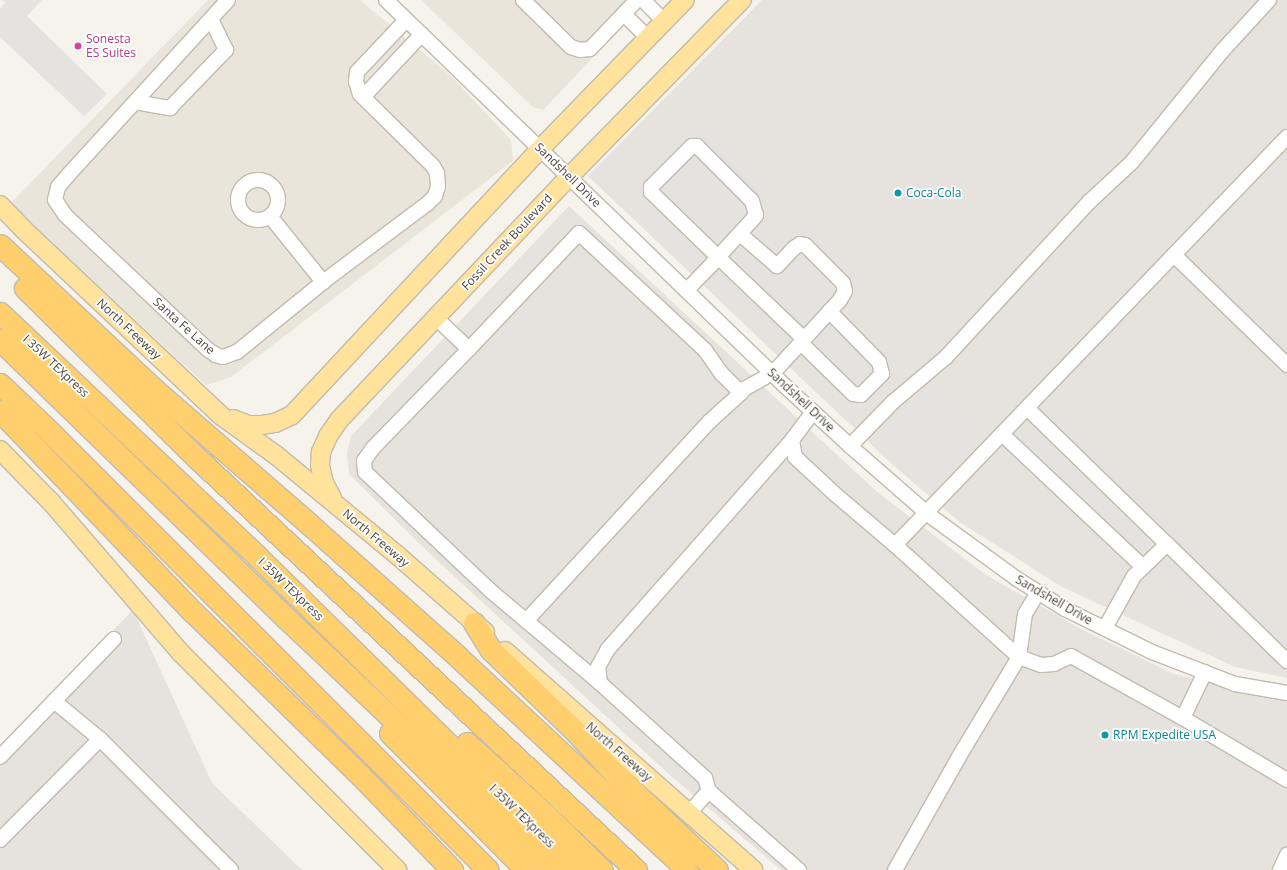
<!DOCTYPE html>
<html>
<head>
<meta charset="utf-8">
<style>
  body { margin:0 }
  #map { position:relative; width:1287px; height:870px; overflow:hidden; background:#f6f3ec; font-family:"Open Sans",sans-serif }
  div>[style] { position:absolute }
  [style*='--x'] { left:calc(var(--x)*1px); top:calc(var(--y)*1px); width:calc(var(--w)*1px); rotate:calc(var(--a)*1deg) }
  .residential>* { inset:0; background:#eae5da }
  .industrial>* { inset:0; background:#e6e2dd }
  .parking>* { inset:0; background:#e5e3e0 }
  .roads { filter:drop-shadow(1px 0 #c2bbae) drop-shadow(-1px 0 #c2bbae) drop-shadow(0 1px #c2bbae) drop-shadow(0 -1px #c2bbae) }
  .minor>* { height:14px; margin:-7px; padding:0 7px; transform-origin:7px; border-radius:7px; background:#fff }
  .minor>.ring { margin:-7px; padding:0; box-sizing:content-box; background:none; border:14px solid #fff; border-radius:50% }
  .major>* { height:18px; margin:-9px; padding:0 9px; transform-origin:9px; border-radius:9px; background:#ffe39c }
  .highway>* { height:21px; margin:-10.5px; padding:0 10.5px; transform-origin:10.5px; border-radius:10.5px; background:#ffcf6e }
  .dots>* { width:11px; height:11px; translate:-50% -50%; box-sizing:border-box; border:2px solid #fff; border-radius:50% }
  span { translate:-50% -50%; white-space:nowrap; text-align:center; line-height:1.15; -webkit-text-stroke:3.5px #fff; paint-order:stroke }
  .hotel-label { font-size:12px; color:#b23c85 }
  .left { translate:0 -50%; text-align:left }
  .street-label { font-size:12px; color:#4b4439 }
  .culture-label { font-size:12px; color:#0d838f }
</style>
</head>
<body>
<div id="map">
  <div class="residential">
    <i style="clip-path:polygon(208px 0,360px 0,451px 76px,511px 140px,513px 161px,231px 377px,206px 385px,10px 204px)"></i>
    <i style="clip-path:polygon(421px 0,648px 0,543px 110px,533px 107px)"></i>
  </div>
  <div class="industrial">
    <i style="clip-path:polygon(762px 0,1287px 0,1287px 678px,1235px 667px,1062px 587px,961px 523px,894px 466px,588px 176px)"></i>
    <i style="clip-path:polygon(569px 206px,876px 491px,986px 575px,1083px 630px,1174px 674px,1287px 700px,1287px 870px,781px 870px,671px 776px,429px 553px,349px 474px,347px 453px,351px 436px)"></i>
    <i style="clip-path:polygon(133px 610px,212px 783px,302px 870px,0 870px,0 745px)"></i>
  </div>
  <div class="parking">
    <i style="clip-path:polygon(2px 0,42px 0,27px 16px,107px 94px,84px 116px,0 37px,0 9px,6px 3px)"></i>
    <i style="clip-path:polygon(705px 126px,772px 192px,700px 266px,633px 199px)"></i>
    <i style="clip-path:polygon(807px 224px,868px 281px,843px 308px,902px 365px,853px 413px,709px 274px,745px 237px,759px 229px,782px 251px)"></i>
    <i style="clip-path:polygon(938px 391px,970px 422px,963px 430px,971px 437px,928px 481px,882px 437px,925px 393px,931px 398px)"></i>
    <i style="clip-path:polygon(1047px 407px,1287px 640px,1287px 659px,1273px 674px,1145px 550px,1124px 571px,1003px 453px)"></i>
  </div>
  <div class="roads">
    <div class="minor">
      <i style="--x:228;--y:0;--w:236;--a:132.4"></i>
      <i style="--x:69;--y:174;--w:17;--a:130"></i>
      <i style="--x:58;--y:187;--w:13;--a:103"></i>
      <i style="--x:55;--y:200;--w:18;--a:56"></i>
      <i style="--x:65;--y:215;--w:195;--a:43.3"></i>
      <i style="--x:207;--y:349;--w:11;--a:34"></i>
      <i style="--x:216;--y:355;--w:7;--a:16"></i>
      <i style="--x:223;--y:357;--w:15;--a:-20"></i>
      <i style="--x:237;--y:352;--w:111;--a:-39.1"></i>
      <i style="--x:323;--y:282;--w:130;--a:-36.9"></i>
      <i style="--x:427;--y:204;--w:11;--a:-45"></i>
      <i style="--x:435;--y:196;--w:9;--a:-72"></i>
      <i style="--x:438;--y:187;--w:14;--a:-94"></i>
      <i style="--x:437;--y:173;--w:8;--a:-120"></i>
      <i style="--x:433;--y:166;--w:103;--a:-135.4"></i>
      <i style="--x:360;--y:94;--w:13;--a:-108"></i>
      <i style="--x:356;--y:82;--w:10;--a:-84"></i>
      <i style="--x:357;--y:72;--w:71;--a:-46.7"></i>
      <i style="--x:386;--y:0;--w:555;--a:44.05"></i>
      <i style="--x:785;--y:386;--w:88;--a:42.7"></i>
      <i style="--x:850;--y:446;--w:105;--a:41.1"></i>
      <i style="--x:929;--y:515;--w:109;--a:36"></i>
      <i style="--x:1017;--y:579;--w:57;--a:32"></i>
      <i style="--x:1065;--y:609;--w:97;--a:26.3"></i>
      <i style="--x:1152;--y:652;--w:89;--a:21.1"></i>
      <i style="--x:1235;--y:684;--w:53;--a:9.8"></i>
      <i style="--x:523;--y:0;--w:67;--a:44.4"></i>
      <i style="--x:571;--y:47;--w:9;--a:18"></i>
      <i style="--x:580;--y:50;--w:10;--a:-6"></i>
      <i style="--x:590;--y:49;--w:68;--a:-46.2"></i>
      <i style="--x:643;--y:0;--w:30;--a:45"></i>
      <i style="--x:624;--y:14;--w:34;--a:45"></i>
      <i style="--x:363;--y:97;--w:86;--a:-46.9"></i>
      <i style="--x:135;--y:102;--w:36;--a:10"></i>
      <i style="--x:170;--y:108;--w:81;--a:-46"></i>
      <i style="--x:226;--y:50;--w:34;--a:-116"></i>
      <i class="ring" style="left:238px;top:180px;width:26px;height:26px"></i>
      <i style="--x:270;--y:216;--w:85;--a:51.2"></i>
      <i style="--x:1174;--y:255;--w:158;--a:44.2"></i>
      <i style="--x:687;--y:290;--w:36;--a:-46"></i>
      <i style="--x:712;--y:264;--w:9;--a:-49"></i>
      <i style="--x:718;--y:257;--w:52;--a:-47.4"></i>
      <i style="--x:753;--y:219;--w:5;--a:-53"></i>
      <i style="--x:756;--y:215;--w:15;--a:-106"></i>
      <i style="--x:752;--y:201;--w:78;--a:-135"></i>
      <i style="--x:697;--y:146;--w:5;--a:180"></i>
      <i style="--x:692;--y:146;--w:58;--a:135"></i>
      <i style="--x:651;--y:187;--w:5;--a:90"></i>
      <i style="--x:651;--y:192;--w:93;--a:44.1"></i>
      <i style="--x:718;--y:257;--w:119;--a:43.6"></i>
      <i style="--x:436;--y:318;--w:45;--a:43.2"></i>
      <i style="--x:469;--y:349;--w:138;--a:134.1"></i>
      <i style="--x:373;--y:448;--w:16;--a:125"></i>
      <i style="--x:364;--y:461;--w:11;--a:85"></i>
      <i style="--x:365;--y:472;--w:175;--a:43.4"></i>
      <i style="--x:492;--y:592;--w:141;--a:40.1"></i>
      <i style="--x:801;--y:343;--w:73;--a:44.4"></i>
      <i style="--x:853;--y:394;--w:8;--a:7"></i>
      <i style="--x:861;--y:395;--w:30;--a:-45"></i>
      <i style="--x:882;--y:374;--w:12;--a:-104"></i>
      <i style="--x:879;--y:362;--w:71;--a:-134.4"></i>
      <i style="--x:469;--y:349;--w:160;--a:-46.5"></i>
      <i style="--x:579;--y:233;--w:172;--a:42.9"></i>
      <i style="--x:705;--y:350;--w:28;--a:55"></i>
      <i style="--x:721;--y:373;--w:28;--a:45"></i>
      <i style="--x:741;--y:393;--w:5;--a:-53"></i>
      <i style="--x:744;--y:389;--w:33;--a:-29"></i>
      <i style="--x:773;--y:373;--w:99;--a:-47.5"></i>
      <i style="--x:840;--y:300;--w:10;--a:-61"></i>
      <i style="--x:845;--y:291;--w:8;--a:-104"></i>
      <i style="--x:843;--y:283;--w:54;--a:-135"></i>
      <i style="--x:805;--y:245;--w:5;--a:-169"></i>
      <i style="--x:800;--y:244;--w:7;--a:146"></i>
      <i style="--x:794;--y:248;--w:25;--a:133"></i>
      <i style="--x:777;--y:266;--w:49;--a:-139.1"></i>
      <i style="--x:1027;--y:408;--w:195;--a:44.2"></i>
      <i style="--x:1167;--y:544;--w:46;--a:135.9"></i>
      <i style="--x:1134;--y:576;--w:60;--a:119.1"></i>
      <i style="--x:813;--y:412;--w:35;--a:127"></i>
      <i style="--x:792;--y:440;--w:17;--a:80"></i>
      <i style="--x:795;--y:457;--w:56;--a:42.8"></i>
      <i style="--x:836;--y:495;--w:77;--a:40.3"></i>
      <i style="--x:895;--y:545;--w:566;--a:-46.15"></i>
      <i style="--x:1002;--y:434;--w:194;--a:43.3"></i>
      <i style="--x:850;--y:446;--w:62;--a:-45.7"></i>
      <i style="--x:893;--y:402;--w:70;--a:-40.3"></i>
      <i style="--x:946;--y:357;--w:211;--a:-47.3"></i>
      <i style="--x:1089;--y:202;--w:59;--a:-42.9"></i>
      <i style="--x:1132;--y:162;--w:144;--a:-50.9"></i>
      <i style="--x:1223;--y:50;--w:68;--a:-47.4"></i>
      <i style="--x:1167;--y:544;--w:168;--a:44.3"></i>
      <i style="--x:895;--y:545;--w:167;--a:42.1"></i>
      <i style="--x:1019;--y:657;--w:23;--a:20"></i>
      <i style="--x:1041;--y:665;--w:13;--a:-4"></i>
      <i style="--x:1054;--y:664;--w:19;--a:-25"></i>
      <i style="--x:1071;--y:656;--w:128;--a:29"></i>
      <i style="--x:526;--y:621;--w:272;--a:-47.4"></i>
      <i style="--x:710;--y:421;--w:42;--a:-42.1"></i>
      <i style="--x:1205;--y:672;--w:51;--a:115.6"></i>
      <i style="--x:1183;--y:718;--w:121;--a:30.8"></i>
      <i style="--x:54;--y:701;--w:60;--a:39.6"></i>
      <i style="--x:100;--y:739;--w:185;--a:45"></i>
      <i style="--x:0;--y:757;--w:164;--a:-46"></i>
      <i style="--x:709;--y:791;--w:120;--a:41.3"></i>
      <i style="--x:689;--y:813;--w:30;--a:-48"></i>
      <i style="--x:709;--y:791;--w:14;--a:-107"></i>
      <i style="--x:705;--y:778;--w:142;--a:-137.9"></i>
      <i style="--x:600;--y:683;--w:16;--a:-97"></i>
      <i style="--x:598;--y:667;--w:21;--a:-61"></i>
      <i style="--x:608;--y:649;--w:278;--a:-48.6"></i>
      <i style="--x:0;--y:840;--w:142;--a:-45.3"></i>
      <i style="--x:895;--y:870;--w:138;--a:-60.5"></i>
      <i style="--x:963;--y:750;--w:109;--a:-58.9"></i>
      <i style="--x:1019;--y:657;--w:43;--a:-82.1"></i>
      <i style="--x:1025;--y:614;--w:26;--a:-59"></i>
      <i style="--x:1280;--y:870;--w:17;--a:-65"></i>
    </div>
    <div class="major">
      <i style="--x:0;--y:205;--w:35;--a:46"></i>
      <i style="--x:24;--y:230;--w:270;--a:43.3"></i>
      <i style="--x:220;--y:415;--w:70;--a:35.7"></i>
      <i style="--x:277;--y:456;--w:156;--a:39.5"></i>
      <i style="--x:397;--y:555;--w:117;--a:41.2"></i>
      <i style="--x:233;--y:419;--w:17;--a:21"></i>
      <i style="--x:249;--y:425;--w:13;--a:0"></i>
      <i style="--x:262;--y:425;--w:13;--a:-9"></i>
      <i style="--x:275;--y:423;--w:19;--a:-25"></i>
      <i style="--x:292;--y:415;--w:365;--a:-47"></i>
      <i style="--x:541;--y:148;--w:206;--a:-45.8"></i>
      <i style="--x:0;--y:450;--w:73;--a:45.6"></i>
      <i style="--x:51;--y:502;--w:198;--a:49.3"></i>
      <i style="--x:180;--y:652;--w:308;--a:45.1"></i>
      <i style="--x:332;--y:498;--w:17;--a:-118"></i>
      <i style="--x:324;--y:483;--w:18;--a:-103"></i>
      <i style="--x:320;--y:465;--w:13;--a:-86"></i>
      <i style="--x:321;--y:452;--w:17;--a:-66"></i>
      <i style="--x:328;--y:436;--w:19;--a:-55"></i>
      <i style="--x:339;--y:420;--w:336;--a:-46.6"></i>
      <i style="--x:570;--y:176;--w:246;--a:-45.7"></i>
      <i style="--x:505;--y:651;--w:331;--a:41.4"></i>
    </div>
    <div class="highway">
      <i style="--x:0;--y:245;--w:212;--a:43.1"></i>
      <i style="--x:155;--y:390;--w:204;--a:41"></i>
      <i style="--x:309;--y:524;--w:198;--a:41.7"></i>
      <i style="--x:457;--y:656;--w:314;--a:42.9"></i>
      <i style="--x:25;--y:288;--w:245;--a:44.7"></i>
      <i style="--x:199;--y:460;--w:599;--a:43.17"></i>
      <i style="--x:0;--y:313;--w:354;--a:43.4"></i>
      <i style="--x:257;--y:556;--w:448;--a:44.5"></i>
      <i style="--x:0;--y:340;--w:400;--a:44.2"></i>
      <i style="--x:287;--y:619;--w:365;--a:43.4"></i>
      <i style="--x:0;--y:384;--w:62;--a:43.7"></i>
      <i style="--x:45;--y:427;--w:626;--a:45"></i>
      <i style="--x:0;--y:411;--w:279;--a:46.2"></i>
      <i style="--x:193;--y:612;--w:235;--a:44.3"></i>
      <i style="--x:361;--y:776;--w:131;--a:45.9"></i>
      <i style="--x:474;--y:623;--w:32;--a:58"></i>
      <i style="--x:491;--y:650;--w:118;--a:44"></i>
      <i style="--x:576;--y:732;--w:57;--a:47.1"></i>
      <i style="--x:615;--y:774;--w:140;--a:43.3"></i>
      <i style="--x:390;--y:733;--w:193;--a:45.2"></i>
      <i style="--x:467;--y:743;--w:108;--a:42.4"></i>
      <i style="--x:547;--y:816;--w:77;--a:44.5"></i>
    </div>
  </div>
  <div class="dots">
    <i style="left:78px;top:46px;background:#d1479c"></i>
    <i style="left:898px;top:193px;background:#0f9aa8"></i>
    <i style="left:1105px;top:735px;background:#0f9aa8"></i>
  </div>
  <div class="hotel-label">
    <span class="left" style="left:86px;top:46px">Sonesta<br>ES Suites</span>
  </div>
  <div class="street-label">
    <span style="left:568px;top:175px;rotate:44deg">Sandshell Drive</span>
    <span style="left:507px;top:242px;rotate:-47deg">Fossil Creek Boulevard</span>
    <span style="left:184px;top:326px;rotate:42deg">Santa Fe Lane</span>
    <span style="left:129px;top:329px;rotate:43deg">North Freeway</span>
    <span style="left:56px;top:366px;rotate:43deg">I 35W TEXpress</span>
    <span style="left:801px;top:400px;rotate:43deg">Sandshell Drive</span>
    <span style="left:376px;top:538px;rotate:40deg">North Freeway</span>
    <span style="left:291px;top:589px;rotate:44deg">I 35W TEXpress</span>
    <span style="left:1054px;top:600px;rotate:30deg">Sandshell Drive</span>
    <span style="left:619px;top:752px;rotate:41deg">North Freeway</span>
    <span style="left:522px;top:816px;rotate:44deg">I 35W TEXpress</span>
  </div>
  <div class="culture-label">
    <span class="left" style="left:906px;top:193px">Coca-Cola</span>
    <span class="left" style="left:1113px;top:735px">RPM Expedite USA</span>
  </div>
</div>
</body>
</html>
